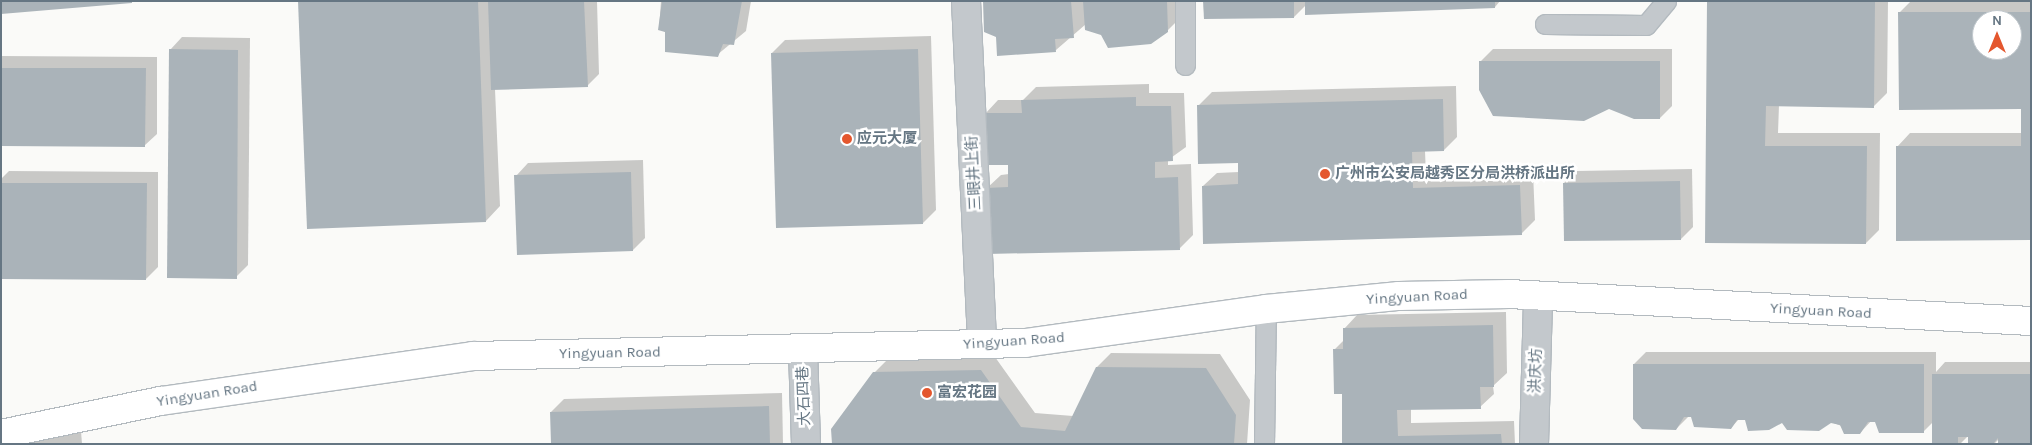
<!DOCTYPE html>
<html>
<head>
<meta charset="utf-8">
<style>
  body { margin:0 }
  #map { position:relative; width:2032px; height:445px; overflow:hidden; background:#fafaf8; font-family:Karla,"Noto Sans SC",sans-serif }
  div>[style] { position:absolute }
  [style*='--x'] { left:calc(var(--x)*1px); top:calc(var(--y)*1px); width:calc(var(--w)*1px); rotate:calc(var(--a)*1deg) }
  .shadow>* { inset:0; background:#0003 }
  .building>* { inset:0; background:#aab3b9 }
  .roads { filter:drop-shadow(1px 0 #b3babf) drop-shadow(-1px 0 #b3babf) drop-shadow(0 1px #b3babf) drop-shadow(0 -1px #b3babf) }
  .lane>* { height:19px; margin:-9.5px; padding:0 9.5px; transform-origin:9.5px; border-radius:9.5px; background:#c3c8cc }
  .street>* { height:28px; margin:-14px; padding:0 14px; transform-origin:14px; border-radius:14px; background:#c3c8cc }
  .secondary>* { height:28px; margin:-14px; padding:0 14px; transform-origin:14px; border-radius:14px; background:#fff }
  .dots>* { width:14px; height:14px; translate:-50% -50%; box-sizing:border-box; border:2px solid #fff; border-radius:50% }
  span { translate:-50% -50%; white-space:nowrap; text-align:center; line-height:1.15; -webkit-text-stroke:5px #fff; paint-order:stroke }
  .poi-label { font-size:15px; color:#657683; font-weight:700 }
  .left { translate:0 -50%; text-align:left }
  .street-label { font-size:15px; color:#657683 }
  .frame { position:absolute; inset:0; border:2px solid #657683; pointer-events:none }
  .north { position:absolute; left:1972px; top:10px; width:50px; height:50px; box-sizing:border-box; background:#fff; border:1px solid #c1c8cd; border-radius:50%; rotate:0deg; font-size:14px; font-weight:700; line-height:20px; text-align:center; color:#657683 }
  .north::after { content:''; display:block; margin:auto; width:18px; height:22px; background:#e4572e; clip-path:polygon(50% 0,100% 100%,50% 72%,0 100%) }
</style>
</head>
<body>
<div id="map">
  <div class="shadow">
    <i style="clip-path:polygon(299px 1px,597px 1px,599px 74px,587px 86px,495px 89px,500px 206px,486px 221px)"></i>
    <i style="clip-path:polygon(661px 1px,751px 1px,746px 31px,717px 55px,659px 29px)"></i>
    <i style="clip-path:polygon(984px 1px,1180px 1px,1181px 17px,1167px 31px,1102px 34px,1086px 24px,1056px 50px,997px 36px)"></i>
    <i style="clip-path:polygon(1205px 1px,1500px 1px,1495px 7px,1306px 5px,1294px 17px)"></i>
    <i style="clip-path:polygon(1709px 1px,1888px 1px,1887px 93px,1874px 106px,1779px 105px,1778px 133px,1880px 133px,1879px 230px,1866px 243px,1706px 241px)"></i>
    <i style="clip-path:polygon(evenodd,1911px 1px,2031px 1px,2031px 239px,1897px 147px,1910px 133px,2023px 133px,2023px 108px,1899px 13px,1911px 1px,1982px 20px,2012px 20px,2012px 50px,1982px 50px,1982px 20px)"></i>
    <i style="clip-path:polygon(931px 36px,936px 210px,923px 223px,772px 53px,785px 40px)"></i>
    <i style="clip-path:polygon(182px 37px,250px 38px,248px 265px,236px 277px,170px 50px)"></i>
    <i style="clip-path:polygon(1493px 49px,1672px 49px,1672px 106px,1660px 118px,1609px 108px,1481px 61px)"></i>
    <i style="clip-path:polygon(1px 56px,157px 57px,157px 134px,144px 146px,1px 145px)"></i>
    <i style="clip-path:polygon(1149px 84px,1149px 93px,1184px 93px,1186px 147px,1168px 160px,1168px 165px,1191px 164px,1193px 235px,1179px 249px,987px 188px,1001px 175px,1009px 174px,1009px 163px,985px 114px,998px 100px,1023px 100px,1036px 87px)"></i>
    <i style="clip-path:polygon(1456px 86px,1457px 137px,1444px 150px,1425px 151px,1426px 175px,1533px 172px,1535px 220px,1521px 234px,1203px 186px,1217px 173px,1239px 172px,1239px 161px,1198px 106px,1212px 92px)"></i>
    <i style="clip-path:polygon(643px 160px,645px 238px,633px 250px,516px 176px,528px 163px)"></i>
    <i style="clip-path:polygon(1692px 169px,1693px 227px,1681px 239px,1564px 183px,1577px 171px)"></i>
    <i style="clip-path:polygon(9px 171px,158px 172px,158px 267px,146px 279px,1px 278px,1px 179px)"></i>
    <i style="clip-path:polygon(1506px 312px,1507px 373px,1493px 386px,1494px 394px,1480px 407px,1411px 408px,1411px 423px,1514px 421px,1515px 444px,1344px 444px,1343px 392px,1334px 350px,1344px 340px,1344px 329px,1357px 315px)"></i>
    <i style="clip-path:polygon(1646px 352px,1936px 352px,1936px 372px,1945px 362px,2031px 362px,2031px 443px,2000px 444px,2000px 438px,1994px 444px,1969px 444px,1969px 435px,1960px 444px,1933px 444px,1933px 422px,1923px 432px,1872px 420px,1860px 433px,1831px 422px,1739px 419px,1731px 428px,1689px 416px,1676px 429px,1634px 364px)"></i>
    <i style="clip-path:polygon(1111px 353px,1220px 354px,1250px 400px,1247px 444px,833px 444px,874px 373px,889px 358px,995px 357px,1035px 413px,1073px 416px,1097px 367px)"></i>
    <i style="clip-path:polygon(782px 393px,783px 444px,552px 444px,551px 412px,564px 399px)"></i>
    <i style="clip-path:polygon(81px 431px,82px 444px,10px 444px)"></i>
  </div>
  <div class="building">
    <i style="clip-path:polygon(1px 1px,132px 1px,132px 3px,1px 14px)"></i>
    <i style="clip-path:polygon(298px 1px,478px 1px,486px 222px,307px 229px)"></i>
    <i style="clip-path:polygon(488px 1px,584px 1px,588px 87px,491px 90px)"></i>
    <i style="clip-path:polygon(662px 1px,742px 1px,734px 45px,723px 44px,718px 57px,665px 52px,665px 32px,658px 30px)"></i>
    <i style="clip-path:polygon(983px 1px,1071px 1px,1074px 38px,1055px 39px,1056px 52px,997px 56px,996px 37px,984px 32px)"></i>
    <i style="clip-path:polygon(1083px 1px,1167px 1px,1168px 32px,1151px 44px,1108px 48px,1101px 35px,1085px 30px)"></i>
    <i style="clip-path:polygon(1203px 1px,1294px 1px,1294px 18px,1204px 19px)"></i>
    <i style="clip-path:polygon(1305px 1px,1495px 1px,1495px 8px,1305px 15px)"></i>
    <i style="clip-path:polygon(1707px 1px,1875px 1px,1874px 108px,1766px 106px,1765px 146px,1867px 146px,1866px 244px,1705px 243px)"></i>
    <i style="clip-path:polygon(evenodd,1898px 12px,2031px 12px,2031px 240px,1896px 241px,1896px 146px,2021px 146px,2021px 109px,1899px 110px,1898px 12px,1982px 20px,2012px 20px,2012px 50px,1982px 50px,1982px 20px)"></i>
    <i style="clip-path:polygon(169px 49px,238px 50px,237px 279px,167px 278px)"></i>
    <i style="clip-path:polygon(918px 49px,923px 224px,776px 228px,771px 53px)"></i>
    <i style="clip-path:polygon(1479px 61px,1660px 61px,1660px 119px,1634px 119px,1609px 109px,1584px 121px,1493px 116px,1479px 90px)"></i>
    <i style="clip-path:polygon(1px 68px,146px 68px,145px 147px,1px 146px)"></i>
    <i style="clip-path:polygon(1136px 97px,1136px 106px,1171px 106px,1173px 161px,1155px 162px,1155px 178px,1178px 177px,1180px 250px,987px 254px,986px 188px,1008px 187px,1008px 165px,985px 165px,984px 113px,1022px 113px,1021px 100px)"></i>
    <i style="clip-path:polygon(1443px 99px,1444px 151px,1412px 152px,1413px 188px,1520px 185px,1522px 235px,1203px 244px,1202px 186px,1238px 184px,1238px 163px,1198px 164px,1197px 105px)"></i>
    <i style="clip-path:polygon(631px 172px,633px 251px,517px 255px,514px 175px)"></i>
    <i style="clip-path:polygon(1680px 181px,1681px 240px,1564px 241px,1563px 183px)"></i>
    <i style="clip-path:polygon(1px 183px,147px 183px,146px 280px,1px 279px)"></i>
    <i style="clip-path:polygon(1493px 325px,1494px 387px,1480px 387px,1481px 409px,1397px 410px,1398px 436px,1501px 434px,1502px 444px,1342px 444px,1342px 394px,1334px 394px,1333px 349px,1343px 349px,1343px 328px)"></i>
    <i style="clip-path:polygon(1633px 364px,1924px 364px,1924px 433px,1879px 433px,1875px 422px,1868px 422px,1860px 434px,1844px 434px,1840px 425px,1831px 423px,1819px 431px,1787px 430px,1782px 423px,1769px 430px,1748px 431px,1745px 420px,1737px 420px,1731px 429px,1694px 427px,1691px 417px,1684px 417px,1676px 430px,1642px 429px,1633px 419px)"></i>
    <i style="clip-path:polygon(1096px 367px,1206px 368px,1236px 415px,1234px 444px,832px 444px,831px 429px,873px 372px,981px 370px,1021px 427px,1065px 431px)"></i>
    <i style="clip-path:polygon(1932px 374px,2031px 374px,2030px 444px,1998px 444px,1998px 438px,1993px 444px,1968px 444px,1968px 437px,1958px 437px,1958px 444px,1932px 444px)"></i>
    <i style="clip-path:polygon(769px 406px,770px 444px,551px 444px,550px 412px)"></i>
  </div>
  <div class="roads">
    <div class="lane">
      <i style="--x:1185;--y:1;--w:64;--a:90"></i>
      <i style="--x:1545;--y:24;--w:101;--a:0.6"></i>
      <i style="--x:1646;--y:25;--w:31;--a:-50"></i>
      <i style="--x:1264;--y:444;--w:135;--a:-89.2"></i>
    </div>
    <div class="street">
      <i style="--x:966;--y:1;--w:343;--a:87.3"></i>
      <i style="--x:803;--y:349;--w:95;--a:88.2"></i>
      <i style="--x:1534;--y:444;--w:147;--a:-88.4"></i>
    </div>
    <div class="secondary">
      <i style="--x:1;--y:434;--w:163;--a:-11.7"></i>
      <i style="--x:161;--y:401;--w:315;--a:-8.2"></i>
      <i style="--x:473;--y:356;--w:552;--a:-1.35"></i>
      <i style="--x:1025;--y:343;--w:243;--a:-8"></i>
      <i style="--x:1266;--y:309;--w:134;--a:-5.6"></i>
      <i style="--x:1399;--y:296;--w:110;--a:-1"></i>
      <i style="--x:1509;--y:294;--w:523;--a:2.96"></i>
    </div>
  </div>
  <div class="dots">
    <i style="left:847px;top:139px;background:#e4572e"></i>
    <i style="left:1325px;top:174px;background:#e4572e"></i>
    <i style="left:927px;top:393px;background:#e4572e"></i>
  </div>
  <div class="poi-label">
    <span class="left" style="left:857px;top:139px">应元大厦</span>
    <span class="left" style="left:1335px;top:174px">广州市公安局越秀区分局洪桥派出所</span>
    <span class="left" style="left:937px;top:393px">富宏花园</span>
  </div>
  <div class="street-label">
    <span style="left:974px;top:173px;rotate:-93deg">三眼井上街</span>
    <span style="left:1417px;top:297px;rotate:-3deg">Yingyuan Road</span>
    <span style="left:1821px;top:311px;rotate:3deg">Yingyuan Road</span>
    <span style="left:1014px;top:341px;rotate:-4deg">Yingyuan Road</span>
    <span style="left:610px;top:353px;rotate:-1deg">Yingyuan Road</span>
    <span style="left:1536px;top:371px;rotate:-88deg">洪庆坊</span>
    <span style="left:207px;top:394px;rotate:-9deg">Yingyuan Road</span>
    <span style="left:804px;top:396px;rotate:-92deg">大石四巷</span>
  </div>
  <div class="frame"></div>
  <div class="north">N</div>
</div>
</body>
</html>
